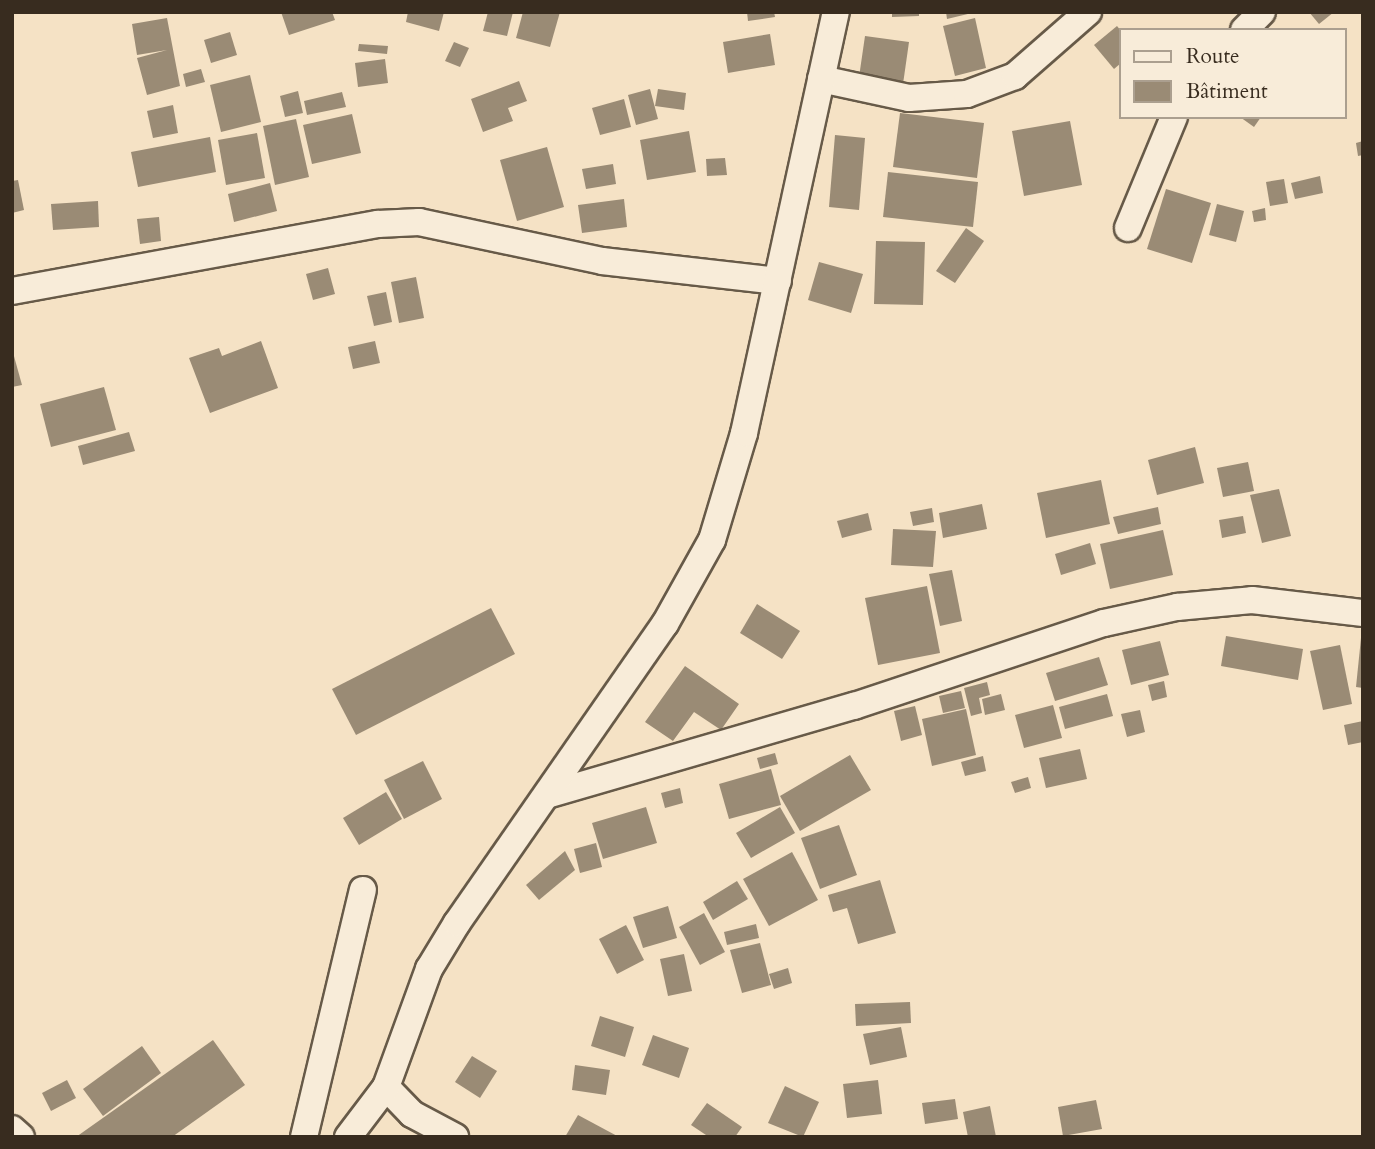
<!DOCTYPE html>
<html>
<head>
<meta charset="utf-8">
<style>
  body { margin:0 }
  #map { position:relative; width:1375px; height:1149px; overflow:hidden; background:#f5e2c5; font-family:Cardo,serif }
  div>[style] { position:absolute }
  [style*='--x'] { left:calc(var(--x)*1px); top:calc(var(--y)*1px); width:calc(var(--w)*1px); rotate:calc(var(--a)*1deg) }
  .building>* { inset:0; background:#9a8b75 }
  .roads { filter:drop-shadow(2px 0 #675a48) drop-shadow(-2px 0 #675a48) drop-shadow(0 2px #675a48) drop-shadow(0 -2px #675a48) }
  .minor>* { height:26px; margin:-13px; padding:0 13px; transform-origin:13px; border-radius:13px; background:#f8ecd9 }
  span { translate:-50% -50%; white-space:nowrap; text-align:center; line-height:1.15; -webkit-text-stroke:7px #f8ecd9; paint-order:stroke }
  .frame { position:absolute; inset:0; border:14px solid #382c1f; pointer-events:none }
  .legend { position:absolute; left:1119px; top:28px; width:228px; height:91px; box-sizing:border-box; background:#f8ecd9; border:2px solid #ab9f8f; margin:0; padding:9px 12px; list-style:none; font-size:21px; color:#382c1f }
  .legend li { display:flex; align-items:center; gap:14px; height:35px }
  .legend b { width:35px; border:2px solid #ab9f8f }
</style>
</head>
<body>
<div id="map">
  <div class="building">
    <i style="clip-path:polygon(281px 12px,332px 12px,335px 20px,289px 35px)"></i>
    <i style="clip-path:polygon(408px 12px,444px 12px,439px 31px,406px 22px)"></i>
    <i style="clip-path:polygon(488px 12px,513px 12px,507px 36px,483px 31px)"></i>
    <i style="clip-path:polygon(523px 12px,560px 12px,550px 47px,516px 38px)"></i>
    <i style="clip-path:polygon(747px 12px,774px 12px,775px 17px,748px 21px)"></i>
    <i style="clip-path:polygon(892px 12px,919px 12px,919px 16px,892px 17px)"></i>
    <i style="clip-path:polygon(946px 12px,972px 12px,972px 13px,947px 19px)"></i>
    <i style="clip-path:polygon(1309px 12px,1334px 12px,1319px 24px)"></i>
    <i style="clip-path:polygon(167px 18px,180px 86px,147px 95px,137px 58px,167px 50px,137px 55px,132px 24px)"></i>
    <i style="clip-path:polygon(975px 18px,986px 68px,955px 76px,943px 26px)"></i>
    <i style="clip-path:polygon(1117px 26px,1121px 31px,1121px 63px,1114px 69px,1094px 45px)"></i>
    <i style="clip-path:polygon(230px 32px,237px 55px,211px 63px,204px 40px)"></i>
    <i style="clip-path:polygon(770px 34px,775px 65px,728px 73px,723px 42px)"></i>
    <i style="clip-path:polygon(865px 36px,909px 42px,902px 91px,858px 84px)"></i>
    <i style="clip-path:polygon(454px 42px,469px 48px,460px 67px,445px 61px)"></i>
    <i style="clip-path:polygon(359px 44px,388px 46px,387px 54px,358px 51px)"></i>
    <i style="clip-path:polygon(385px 59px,388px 83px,358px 87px,355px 63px)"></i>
    <i style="clip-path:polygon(201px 69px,205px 82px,186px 87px,183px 74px)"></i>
    <i style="clip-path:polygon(250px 75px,261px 122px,221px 132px,210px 85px)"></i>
    <i style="clip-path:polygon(519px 81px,527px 101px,508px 108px,513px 121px,483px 132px,471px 99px)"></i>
    <i style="clip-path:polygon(650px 89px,658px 119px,636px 125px,628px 95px)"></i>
    <i style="clip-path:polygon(658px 89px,686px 93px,684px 110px,655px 106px)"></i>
    <i style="clip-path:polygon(298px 91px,303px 113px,285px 117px,280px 96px)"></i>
    <i style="clip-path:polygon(342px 92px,346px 107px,307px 115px,304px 101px)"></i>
    <i style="clip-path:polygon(624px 99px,631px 127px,600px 135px,592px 108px)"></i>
    <i style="clip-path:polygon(173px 105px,178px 133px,153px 138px,147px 111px)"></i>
    <i style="clip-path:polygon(900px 113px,984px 123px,977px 178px,893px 167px)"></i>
    <i style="clip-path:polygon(352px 114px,361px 153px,312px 164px,303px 125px)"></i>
    <i style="clip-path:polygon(1240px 117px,1261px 117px,1254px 127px)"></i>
    <i style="clip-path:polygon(296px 119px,309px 177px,275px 185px,263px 126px)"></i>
    <i style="clip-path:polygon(1070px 121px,1082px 185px,1024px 196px,1012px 131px)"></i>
    <i style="clip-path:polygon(689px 131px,696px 172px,647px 180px,640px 140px)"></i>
    <i style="clip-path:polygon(257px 133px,265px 178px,226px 185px,218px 140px)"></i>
    <i style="clip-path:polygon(835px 135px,865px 138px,859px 210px,829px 207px)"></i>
    <i style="clip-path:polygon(210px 137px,216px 172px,138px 187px,131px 152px)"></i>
    <i style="clip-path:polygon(1363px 141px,1363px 155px,1358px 156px,1356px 143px)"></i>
    <i style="clip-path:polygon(547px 147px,564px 207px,517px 221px,500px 160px)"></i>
    <i style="clip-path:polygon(725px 158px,727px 175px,707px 176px,706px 159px)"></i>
    <i style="clip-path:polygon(613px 164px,616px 184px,586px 189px,582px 169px)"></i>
    <i style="clip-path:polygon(888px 172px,978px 182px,973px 227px,883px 217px)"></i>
    <i style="clip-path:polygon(1320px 176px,1323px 193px,1295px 199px,1291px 183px)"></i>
    <i style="clip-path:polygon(1284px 179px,1288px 203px,1270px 206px,1266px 182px)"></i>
    <i style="clip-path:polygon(18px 180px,24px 210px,12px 213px,12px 181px)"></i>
    <i style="clip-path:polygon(270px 183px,277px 211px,234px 222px,228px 194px)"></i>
    <i style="clip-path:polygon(1166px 189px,1211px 203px,1192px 263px,1147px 249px)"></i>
    <i style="clip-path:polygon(624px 199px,627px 227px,582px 233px,578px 205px)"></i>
    <i style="clip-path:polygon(98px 201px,99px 227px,53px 230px,51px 204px)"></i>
    <i style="clip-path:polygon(1217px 204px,1244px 211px,1236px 242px,1209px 235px)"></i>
    <i style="clip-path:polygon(1265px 208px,1266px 220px,1254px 222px,1252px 211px)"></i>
    <i style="clip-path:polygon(159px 217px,161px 241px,140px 244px,137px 219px)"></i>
    <i style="clip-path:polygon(966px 228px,984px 241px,955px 283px,936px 271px)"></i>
    <i style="clip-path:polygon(876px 241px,925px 242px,923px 305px,874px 304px)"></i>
    <i style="clip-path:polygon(819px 262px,863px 274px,851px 313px,808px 300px)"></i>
    <i style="clip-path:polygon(328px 268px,335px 294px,313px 300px,306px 274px)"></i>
    <i style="clip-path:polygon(416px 277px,424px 318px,399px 323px,391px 282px)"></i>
    <i style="clip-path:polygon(386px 292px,392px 322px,374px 326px,367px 296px)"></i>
    <i style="clip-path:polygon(261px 341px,278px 388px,210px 413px,189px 358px,219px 348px,222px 356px)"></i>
    <i style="clip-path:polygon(375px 341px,380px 363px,353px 369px,348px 347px)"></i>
    <i style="clip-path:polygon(12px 349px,22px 385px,12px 387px)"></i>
    <i style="clip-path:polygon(104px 387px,116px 430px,51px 447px,40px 404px)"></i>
    <i style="clip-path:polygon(129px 432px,135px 451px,83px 465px,78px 446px)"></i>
    <i style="clip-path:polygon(1195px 447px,1204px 483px,1157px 495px,1148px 460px)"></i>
    <i style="clip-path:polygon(1248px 462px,1254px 491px,1223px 497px,1217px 468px)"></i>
    <i style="clip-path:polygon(1101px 480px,1110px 524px,1046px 538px,1037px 493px)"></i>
    <i style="clip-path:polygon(1279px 489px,1291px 536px,1262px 543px,1250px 495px)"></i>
    <i style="clip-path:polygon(982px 504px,987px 529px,943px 538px,939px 513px)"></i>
    <i style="clip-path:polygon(1158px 507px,1161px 524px,1118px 534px,1113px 517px)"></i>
    <i style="clip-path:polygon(932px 508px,934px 522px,913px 526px,910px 512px)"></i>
    <i style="clip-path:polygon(868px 513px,872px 530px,842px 538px,837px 521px)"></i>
    <i style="clip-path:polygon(1243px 516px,1246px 533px,1222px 538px,1219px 520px)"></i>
    <i style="clip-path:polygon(893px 529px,936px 531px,933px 567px,891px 565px)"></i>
    <i style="clip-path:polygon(1163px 530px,1173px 575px,1110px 589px,1100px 544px)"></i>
    <i style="clip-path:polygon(1090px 543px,1096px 564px,1061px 575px,1055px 554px)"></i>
    <i style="clip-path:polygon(952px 570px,962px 621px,940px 626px,929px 574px)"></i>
    <i style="clip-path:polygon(927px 586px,940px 653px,878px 665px,865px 598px)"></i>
    <i style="clip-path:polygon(757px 604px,800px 631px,782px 659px,740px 633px)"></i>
    <i style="clip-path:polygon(491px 608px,515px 654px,356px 735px,332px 689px)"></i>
    <i style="clip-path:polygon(1226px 636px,1303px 649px,1298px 680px,1221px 666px)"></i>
    <i style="clip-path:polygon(1361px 638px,1363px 638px,1363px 688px,1356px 687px)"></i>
    <i style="clip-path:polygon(1160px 641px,1169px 675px,1131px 685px,1122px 650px)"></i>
    <i style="clip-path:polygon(1340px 645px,1352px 704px,1323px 710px,1310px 651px)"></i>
    <i style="clip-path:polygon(1099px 657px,1108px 685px,1055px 701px,1046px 673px)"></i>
    <i style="clip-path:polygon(685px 666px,739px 704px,721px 730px,694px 712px,673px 741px,645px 722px)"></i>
    <i style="clip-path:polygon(1164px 681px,1167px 697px,1152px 701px,1148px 685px)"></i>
    <i style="clip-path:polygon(987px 682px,990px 695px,979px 698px,982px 713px,971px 716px,964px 688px)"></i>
    <i style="clip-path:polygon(961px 691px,965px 708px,943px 713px,939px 696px)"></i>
    <i style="clip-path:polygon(1001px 694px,1005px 710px,985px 715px,982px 699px)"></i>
    <i style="clip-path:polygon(1107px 694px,1113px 716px,1065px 729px,1059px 707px)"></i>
    <i style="clip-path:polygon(1053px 705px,1062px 738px,1024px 748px,1015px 715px)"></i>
    <i style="clip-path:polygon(915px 706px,922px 735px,901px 741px,894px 711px)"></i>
    <i style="clip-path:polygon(966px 709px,976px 755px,932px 766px,922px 719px)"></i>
    <i style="clip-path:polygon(1140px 710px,1145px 732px,1127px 737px,1121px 714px)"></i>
    <i style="clip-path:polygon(1363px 721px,1363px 742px,1348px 745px,1344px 725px)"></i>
    <i style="clip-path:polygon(1080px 749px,1087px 779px,1046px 788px,1039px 758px)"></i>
    <i style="clip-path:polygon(775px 753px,778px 764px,760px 769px,757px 758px)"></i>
    <i style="clip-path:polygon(850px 755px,871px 790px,800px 831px,780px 796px)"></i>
    <i style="clip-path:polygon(983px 756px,986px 771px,965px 776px,961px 762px)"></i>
    <i style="clip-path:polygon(423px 761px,442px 799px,404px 819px,384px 780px)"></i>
    <i style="clip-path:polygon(771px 769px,781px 805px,729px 819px,719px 784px)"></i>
    <i style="clip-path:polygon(1028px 777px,1031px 788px,1015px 793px,1011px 782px)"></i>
    <i style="clip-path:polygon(680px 788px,683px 803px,665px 808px,661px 793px)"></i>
    <i style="clip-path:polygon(386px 792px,402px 819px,359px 845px,343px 818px)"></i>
    <i style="clip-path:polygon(646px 807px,657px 843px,603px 859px,592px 823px)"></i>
    <i style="clip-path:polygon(780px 807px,795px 833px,751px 858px,736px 833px)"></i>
    <i style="clip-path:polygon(839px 825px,857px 875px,820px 889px,801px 838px)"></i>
    <i style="clip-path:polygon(596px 843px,602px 867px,580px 873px,574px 849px)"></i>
    <i style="clip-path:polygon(565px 851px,575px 870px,539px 900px,526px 885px)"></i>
    <i style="clip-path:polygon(792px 852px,818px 900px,769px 926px,743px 879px)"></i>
    <i style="clip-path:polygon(880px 880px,896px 933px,858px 944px,847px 908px,833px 912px,828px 895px)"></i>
    <i style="clip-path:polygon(737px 881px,748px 899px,713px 920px,703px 902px)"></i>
    <i style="clip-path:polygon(668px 906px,677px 938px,643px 948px,633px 917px)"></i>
    <i style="clip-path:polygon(704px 913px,725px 952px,700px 965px,679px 927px)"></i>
    <i style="clip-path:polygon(756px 924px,759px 938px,727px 945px,724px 932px)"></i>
    <i style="clip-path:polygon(626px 925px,644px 960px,617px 974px,599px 939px)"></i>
    <i style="clip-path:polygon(760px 943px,771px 985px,742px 993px,730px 950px)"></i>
    <i style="clip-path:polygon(684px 954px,692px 991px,668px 996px,660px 959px)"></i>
    <i style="clip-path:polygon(788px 968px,792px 983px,774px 989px,769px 974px)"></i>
    <i style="clip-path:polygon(910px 1002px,911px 1023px,856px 1026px,855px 1004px)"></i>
    <i style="clip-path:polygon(600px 1016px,634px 1027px,625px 1057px,591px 1046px)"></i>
    <i style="clip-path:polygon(901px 1027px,907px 1057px,870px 1065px,863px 1034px)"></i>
    <i style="clip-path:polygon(653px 1035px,689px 1048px,679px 1078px,642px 1065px)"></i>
    <i style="clip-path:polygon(213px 1040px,245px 1085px,172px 1137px,76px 1137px)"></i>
    <i style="clip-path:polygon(142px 1046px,161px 1073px,103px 1116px,83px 1089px)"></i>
    <i style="clip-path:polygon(472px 1056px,497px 1071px,480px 1098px,455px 1082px)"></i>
    <i style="clip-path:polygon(575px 1065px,610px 1070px,606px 1095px,572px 1090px)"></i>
    <i style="clip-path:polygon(67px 1080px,76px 1098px,51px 1111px,42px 1093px)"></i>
    <i style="clip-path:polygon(878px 1080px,882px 1114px,847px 1118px,843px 1084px)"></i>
    <i style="clip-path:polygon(785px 1086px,819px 1102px,803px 1137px,768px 1123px)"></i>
    <i style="clip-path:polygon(955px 1099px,958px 1119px,925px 1124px,922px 1103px)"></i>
    <i style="clip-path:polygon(1096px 1100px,1102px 1129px,1063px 1136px,1058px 1107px)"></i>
    <i style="clip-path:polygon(707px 1103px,742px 1127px,735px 1137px,709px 1137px,691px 1125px)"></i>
    <i style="clip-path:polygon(990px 1106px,996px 1137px,968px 1137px,963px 1112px)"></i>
    <i style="clip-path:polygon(578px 1115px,619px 1137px,565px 1137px)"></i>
  </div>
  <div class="roads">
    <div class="minor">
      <i style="--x:1244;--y:30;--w:25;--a:-45"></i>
      <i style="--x:821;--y:79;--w:90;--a:12.2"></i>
      <i style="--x:909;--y:98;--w:58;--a:-3.9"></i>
      <i style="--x:967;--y:94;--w:51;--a:-20.6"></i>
      <i style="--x:1015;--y:76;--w:97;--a:-41.2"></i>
      <i style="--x:1128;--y:228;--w:120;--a:-67.5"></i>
      <i style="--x:12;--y:291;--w:372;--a:-10.4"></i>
      <i style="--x:378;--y:224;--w:41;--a:-2.8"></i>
      <i style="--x:419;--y:222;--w:187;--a:12"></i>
      <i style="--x:602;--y:261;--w:177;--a:6.5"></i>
      <i style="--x:547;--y:795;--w:320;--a:-16.2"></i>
      <i style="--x:854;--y:706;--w:263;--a:-18.4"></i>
      <i style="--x:1104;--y:623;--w:75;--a:-12.4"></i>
      <i style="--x:1177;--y:607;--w:75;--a:-5.3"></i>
      <i style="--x:1252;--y:600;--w:112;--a:6.7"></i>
      <i style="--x:386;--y:1087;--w:37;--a:46"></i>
      <i style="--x:412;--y:1114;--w:49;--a:28.1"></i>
      <i style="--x:12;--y:1129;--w:12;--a:42"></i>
      <i style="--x:304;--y:1137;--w:254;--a:-76.6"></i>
      <i style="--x:348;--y:1137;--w:63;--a:-52.8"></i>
      <i style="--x:386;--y:1087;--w:126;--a:-70"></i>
      <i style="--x:429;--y:969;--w:54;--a:-58.7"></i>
      <i style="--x:457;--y:923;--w:364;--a:-55.2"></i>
      <i style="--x:665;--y:624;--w:96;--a:-60.8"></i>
      <i style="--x:712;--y:540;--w:112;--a:-73.3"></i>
      <i style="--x:744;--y:433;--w:431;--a:-77.7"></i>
    </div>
  </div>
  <div class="frame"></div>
  <ul class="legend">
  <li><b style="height:9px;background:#f8ecd9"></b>Route</li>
  <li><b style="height:19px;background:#9a8b75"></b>Bâtiment</li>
  </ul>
</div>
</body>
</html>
